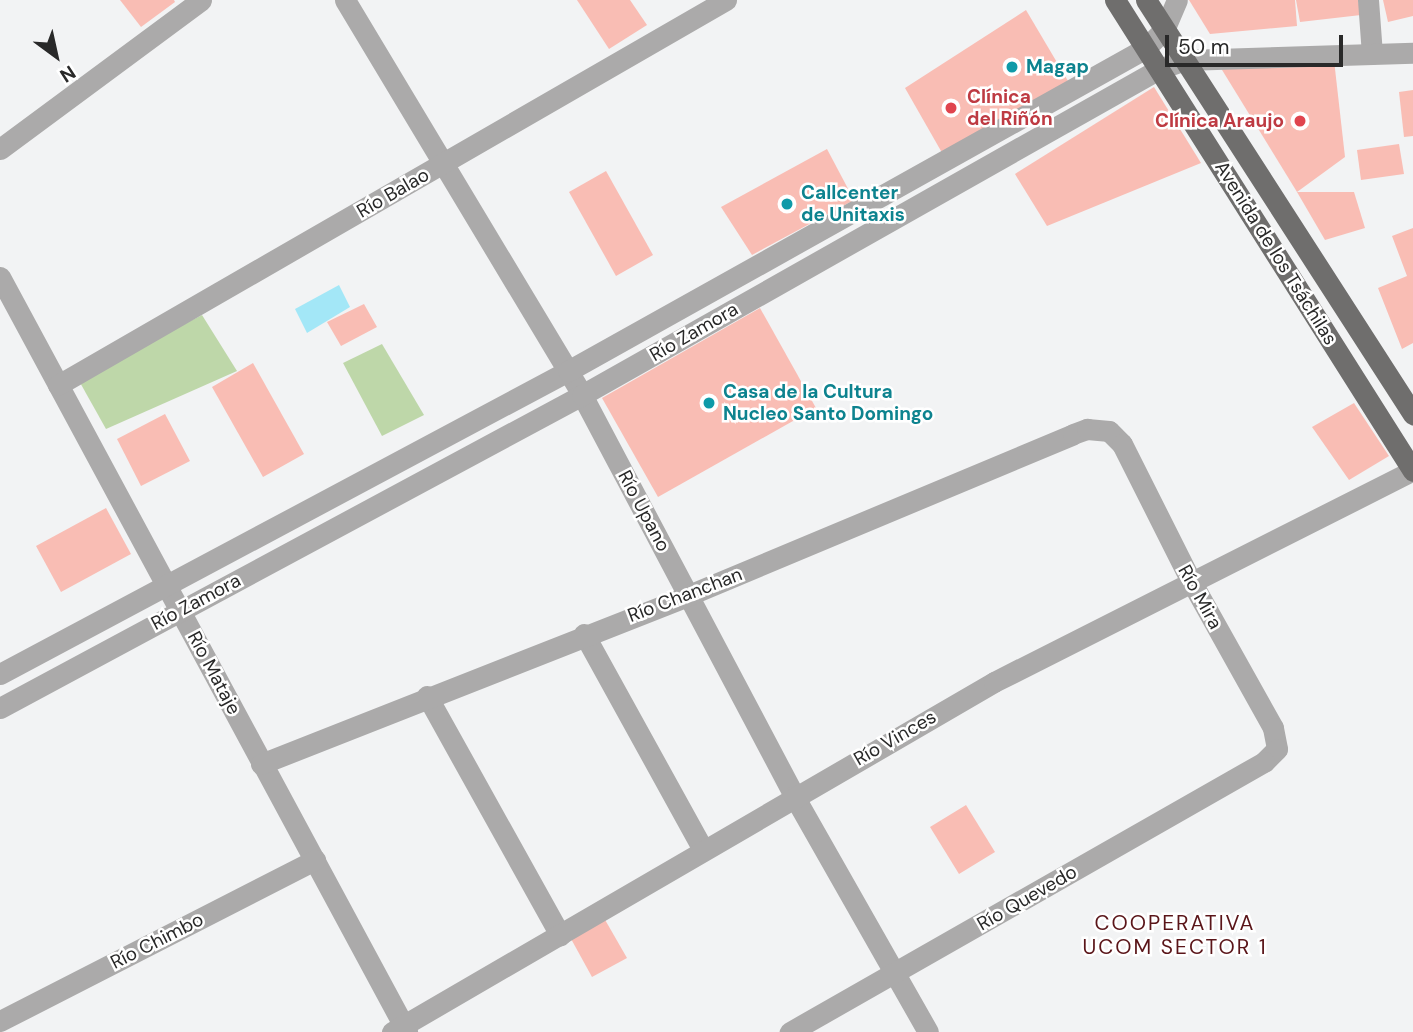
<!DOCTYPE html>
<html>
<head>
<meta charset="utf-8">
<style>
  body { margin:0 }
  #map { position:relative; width:1413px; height:1032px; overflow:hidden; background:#f2f3f4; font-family:"DM Sans",sans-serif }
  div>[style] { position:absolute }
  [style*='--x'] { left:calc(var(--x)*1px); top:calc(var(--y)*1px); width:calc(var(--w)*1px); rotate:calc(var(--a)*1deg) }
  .green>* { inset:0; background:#bed7a9 }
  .water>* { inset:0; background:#a3e7f7 }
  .building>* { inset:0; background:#f9bdb4 }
  .minor>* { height:21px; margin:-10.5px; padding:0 10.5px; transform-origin:10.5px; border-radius:10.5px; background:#abaaaa }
  .major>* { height:21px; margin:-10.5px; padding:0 10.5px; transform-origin:10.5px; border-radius:10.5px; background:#6f6e6d }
  .dots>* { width:19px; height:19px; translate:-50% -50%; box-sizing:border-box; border:4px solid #fff; border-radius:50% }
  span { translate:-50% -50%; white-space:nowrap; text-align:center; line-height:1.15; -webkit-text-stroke:5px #fff; paint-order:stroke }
  .culture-label { font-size:19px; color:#0d838f; font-weight:700 }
  .left { translate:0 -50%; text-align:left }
  .health-label { font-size:19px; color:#be3a42; font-weight:700 }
  .right { translate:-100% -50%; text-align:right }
  .street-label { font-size:19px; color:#292929 }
  .neighbourhood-label { font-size:21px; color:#5a1519; letter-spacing:2px }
  .north { position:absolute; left:21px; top:21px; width:70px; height:70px; -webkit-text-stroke:5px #fff; paint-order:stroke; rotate:147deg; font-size:19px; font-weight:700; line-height:28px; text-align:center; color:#292929 }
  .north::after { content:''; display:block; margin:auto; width:24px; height:32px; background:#292929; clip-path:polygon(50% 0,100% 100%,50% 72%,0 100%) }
  .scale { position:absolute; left:1165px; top:35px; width:178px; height:32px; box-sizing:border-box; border:4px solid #292929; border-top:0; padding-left:9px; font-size:21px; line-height:24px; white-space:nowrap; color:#292929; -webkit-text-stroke:5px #fff; paint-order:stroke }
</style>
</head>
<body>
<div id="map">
  <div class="green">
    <i style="clip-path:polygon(202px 315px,237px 371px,106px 429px,78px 379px)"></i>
    <i style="clip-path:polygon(382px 344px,424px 415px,382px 436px,343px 363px)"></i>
  </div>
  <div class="water">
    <i style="clip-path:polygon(339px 285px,350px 307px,307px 333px,295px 309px)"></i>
  </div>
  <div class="building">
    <i style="clip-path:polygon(120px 0,174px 0,175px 2px,141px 27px)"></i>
    <i style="clip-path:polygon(577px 0,630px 0,647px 25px,609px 49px)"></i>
    <i style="clip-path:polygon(1189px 0,1295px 0,1297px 26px,1210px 34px)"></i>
    <i style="clip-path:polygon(1296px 0,1358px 0,1361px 15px,1300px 22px)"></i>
    <i style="clip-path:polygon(1383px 0,1413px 0,1413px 16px,1388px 22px)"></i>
    <i style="clip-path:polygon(1026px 10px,1068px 81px,945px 158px,905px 88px)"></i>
    <i style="clip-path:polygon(1334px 60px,1345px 157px,1297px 192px,1219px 65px)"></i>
    <i style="clip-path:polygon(1154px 87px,1201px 163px,1047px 226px,1015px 174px)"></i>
    <i style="clip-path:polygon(1413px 90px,1413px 136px,1404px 137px,1399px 92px)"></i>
    <i style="clip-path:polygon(1399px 144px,1404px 174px,1361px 180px,1357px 150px)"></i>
    <i style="clip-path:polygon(827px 149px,854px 200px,752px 255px,721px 207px)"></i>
    <i style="clip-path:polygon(606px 171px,653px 255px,616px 276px,569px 192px)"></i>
    <i style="clip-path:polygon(1297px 192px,1354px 192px,1365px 228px,1325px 240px)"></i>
    <i style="clip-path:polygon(1413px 228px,1413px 343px,1402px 349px,1378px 288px,1407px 276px,1392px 236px)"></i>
    <i style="clip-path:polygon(364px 304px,377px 327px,341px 346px,327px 322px)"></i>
    <i style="clip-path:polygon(760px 308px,816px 408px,658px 497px,602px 398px)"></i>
    <i style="clip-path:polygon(253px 363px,304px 454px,263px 477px,212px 387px)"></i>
    <i style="clip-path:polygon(1354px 403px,1389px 456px,1349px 480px,1312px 427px)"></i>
    <i style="clip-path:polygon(165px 414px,190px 461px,141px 486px,117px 439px)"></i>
    <i style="clip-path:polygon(106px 508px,131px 554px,61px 592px,36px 546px)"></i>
    <i style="clip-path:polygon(966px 805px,995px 852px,959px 874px,930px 827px)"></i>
    <i style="clip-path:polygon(604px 918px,627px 958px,592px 977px,570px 937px)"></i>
  </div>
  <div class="minor">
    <i style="--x:345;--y:0;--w:461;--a:59"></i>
    <i style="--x:582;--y:395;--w:454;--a:62.1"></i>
    <i style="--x:794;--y:796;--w:271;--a:60.4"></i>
    <i style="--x:1368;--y:0;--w:54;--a:85.8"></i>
    <i style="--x:0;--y:149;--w:250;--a:-36.5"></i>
    <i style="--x:0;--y:277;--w:858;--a:61.67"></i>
    <i style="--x:58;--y:385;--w:771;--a:-29.96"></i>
    <i style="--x:584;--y:634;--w:244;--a:61.1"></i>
    <i style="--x:0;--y:674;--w:644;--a:-28.08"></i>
    <i style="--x:568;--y:371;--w:662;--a:-29.2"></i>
    <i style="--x:1146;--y:48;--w:28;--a:-46"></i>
    <i style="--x:1165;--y:28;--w:30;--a:-67"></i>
    <i style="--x:427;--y:696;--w:274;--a:60.9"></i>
    <i style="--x:0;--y:708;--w:661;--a:-28.27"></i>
    <i style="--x:582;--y:395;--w:663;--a:-29.47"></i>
    <i style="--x:1159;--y:69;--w:28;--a:-19"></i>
    <i style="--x:1185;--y:60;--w:228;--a:-1.8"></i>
    <i style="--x:261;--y:764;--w:460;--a:-21.5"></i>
    <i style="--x:689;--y:595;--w:416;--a:-22.7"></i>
    <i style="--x:1073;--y:434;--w:15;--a:-20"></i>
    <i style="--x:1087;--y:429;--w:22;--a:5"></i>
    <i style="--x:1109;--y:431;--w:18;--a:45"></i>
    <i style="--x:1122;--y:444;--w:153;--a:63.3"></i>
    <i style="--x:1191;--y:581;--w:168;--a:60.8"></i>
    <i style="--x:1273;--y:728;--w:21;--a:79"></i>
    <i style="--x:1277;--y:749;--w:18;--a:135"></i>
    <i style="--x:1264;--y:762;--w:546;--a:150.33"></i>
    <i style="--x:0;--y:1021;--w:354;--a:-27.1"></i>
    <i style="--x:392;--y:1032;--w:696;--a:-30.17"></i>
    <i style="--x:994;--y:682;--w:470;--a:-26.8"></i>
  </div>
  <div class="major">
    <i style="--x:1115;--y:0;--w:557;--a:57.68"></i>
    <i style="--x:1146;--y:0;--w:493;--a:57.2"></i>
  </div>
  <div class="dots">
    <i style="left:1012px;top:67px;background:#0f9aa8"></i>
    <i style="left:951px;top:108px;background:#e0444e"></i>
    <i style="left:1300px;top:121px;background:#e0444e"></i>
    <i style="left:787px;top:204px;background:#0f9aa8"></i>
    <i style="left:709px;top:403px;background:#0f9aa8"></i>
  </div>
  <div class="culture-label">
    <span class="left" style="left:1026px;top:67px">Magap</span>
    <span class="left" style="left:801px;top:204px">Callcenter<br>de Unitaxis</span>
    <span class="left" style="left:723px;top:403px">Casa de la Cultura<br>Nucleo Santo Domingo</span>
  </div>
  <div class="health-label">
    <span class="left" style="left:967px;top:108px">Clínica<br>del Riñón</span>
    <span class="right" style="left:1284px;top:121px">Clínica Araujo</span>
  </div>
  <div class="street-label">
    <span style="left:393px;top:193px;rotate:-30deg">Río Balao</span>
    <span style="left:1276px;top:253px;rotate:58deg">Avenida de los Tsáchilas</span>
    <span style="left:694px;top:332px;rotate:-30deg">Río Zamora</span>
    <span style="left:644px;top:511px;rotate:62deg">Río Upano</span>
    <span style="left:685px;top:595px;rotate:-21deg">Río Chanchan</span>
    <span style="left:1200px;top:597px;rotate:61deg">Río Mira</span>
    <span style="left:196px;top:602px;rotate:-28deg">Río Zamora</span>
    <span style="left:214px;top:673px;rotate:62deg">Río Mataje</span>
    <span style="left:895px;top:738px;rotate:-30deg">Río Vinces</span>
    <span style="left:1027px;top:898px;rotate:-30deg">Río Quevedo</span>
    <span style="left:157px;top:941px;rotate:-27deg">Río Chimbo</span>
  </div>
  <div class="neighbourhood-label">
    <span style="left:1175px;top:935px">COOPERATIVA<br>UCOM SECTOR 1</span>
  </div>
  <div class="north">N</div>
  <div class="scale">50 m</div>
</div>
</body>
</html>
